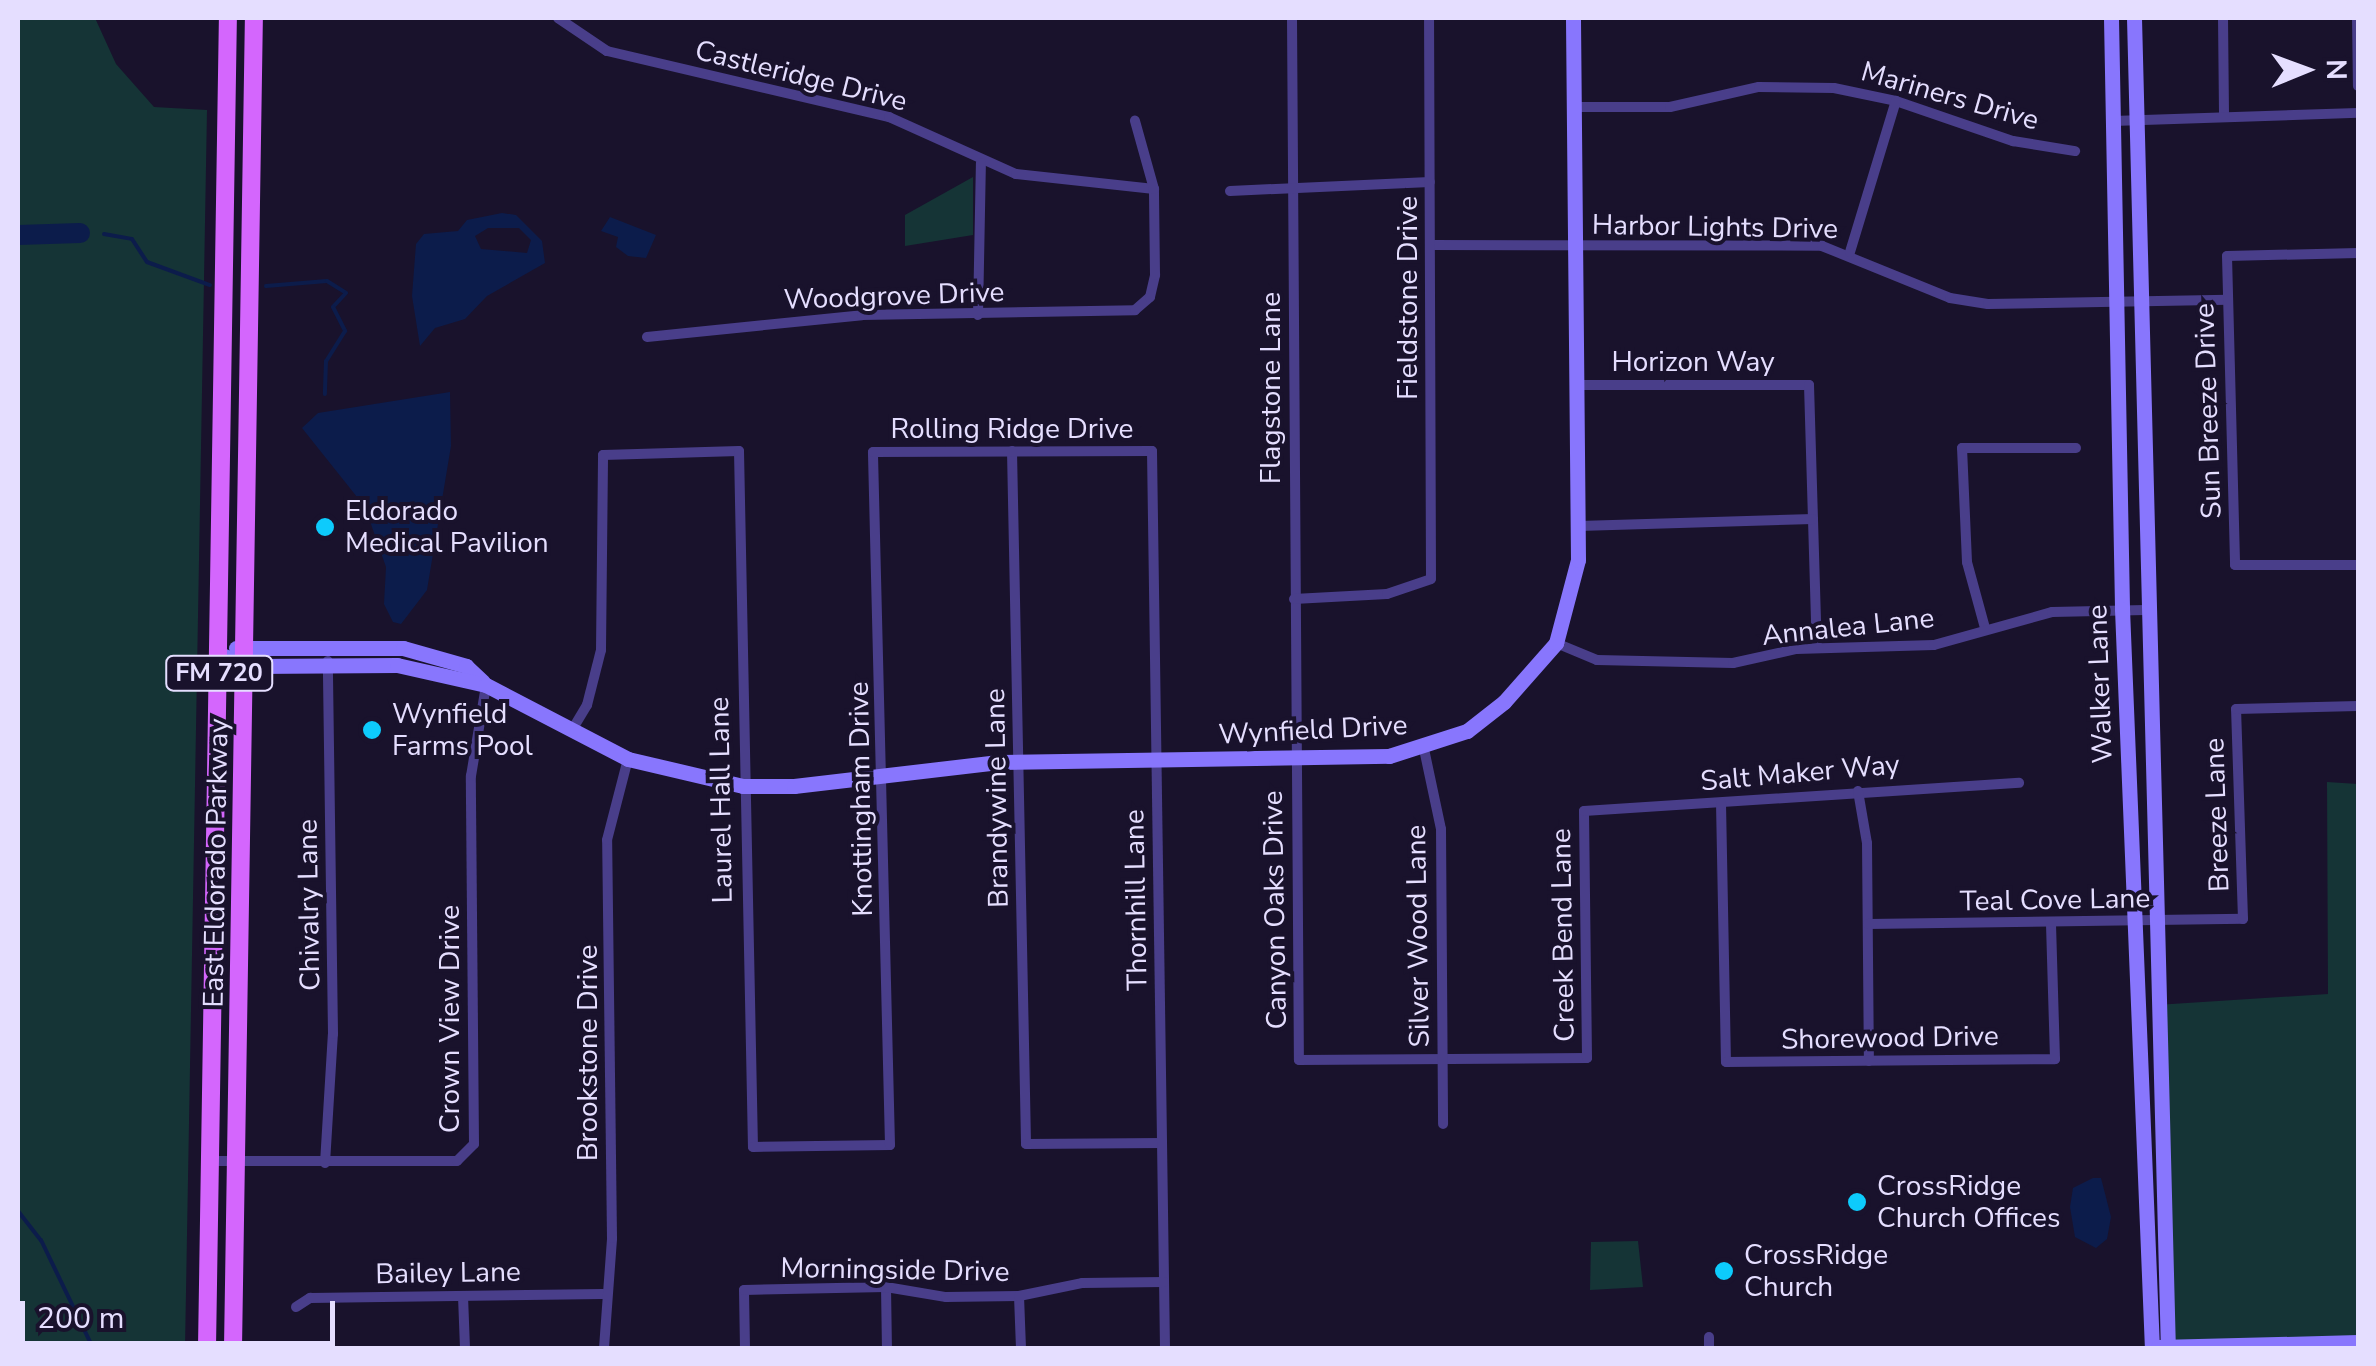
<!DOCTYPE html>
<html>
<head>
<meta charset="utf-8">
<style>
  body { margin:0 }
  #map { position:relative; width:2376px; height:1366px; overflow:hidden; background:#19122c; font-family:"Nunito Sans",sans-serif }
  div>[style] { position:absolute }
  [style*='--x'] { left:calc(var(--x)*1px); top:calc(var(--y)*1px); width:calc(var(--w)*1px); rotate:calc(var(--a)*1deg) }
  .green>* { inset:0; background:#153436 }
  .water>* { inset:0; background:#0c1c4b }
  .stream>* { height:4px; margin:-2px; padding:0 2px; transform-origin:2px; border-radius:2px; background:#0c1c4b }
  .river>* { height:20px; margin:-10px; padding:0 10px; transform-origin:10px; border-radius:10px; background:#0c1c4b }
  .street>* { height:10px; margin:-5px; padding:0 5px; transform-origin:5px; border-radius:5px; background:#493e8a }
  .secondary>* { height:15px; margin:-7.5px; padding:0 7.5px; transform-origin:7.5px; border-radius:7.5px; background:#8876fd }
  .primary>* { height:18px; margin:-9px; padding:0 9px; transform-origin:9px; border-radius:9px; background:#d466fd }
  .dots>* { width:28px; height:28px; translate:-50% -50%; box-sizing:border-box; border:5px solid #19122c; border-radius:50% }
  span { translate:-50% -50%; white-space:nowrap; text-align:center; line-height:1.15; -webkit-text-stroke:8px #19122c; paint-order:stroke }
  .shield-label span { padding:2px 8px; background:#19122c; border:2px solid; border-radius:8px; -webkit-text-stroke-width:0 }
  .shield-label { font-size:25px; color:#e5deff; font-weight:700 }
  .street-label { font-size:28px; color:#e5deff }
  .poi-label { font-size:28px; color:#e5deff }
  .left { translate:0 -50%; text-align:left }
  .frame { position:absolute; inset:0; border:20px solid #e5deff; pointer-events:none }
  .north { position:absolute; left:2256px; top:20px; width:100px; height:100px; -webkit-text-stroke:8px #19122c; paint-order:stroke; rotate:89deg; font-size:28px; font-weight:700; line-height:40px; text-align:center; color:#e5deff }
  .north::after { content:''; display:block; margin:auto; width:35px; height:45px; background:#e5deff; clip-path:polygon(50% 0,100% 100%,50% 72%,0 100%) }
  .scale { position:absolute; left:20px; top:1301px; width:315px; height:45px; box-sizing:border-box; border:5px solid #e5deff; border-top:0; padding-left:12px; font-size:30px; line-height:35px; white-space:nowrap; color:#e5deff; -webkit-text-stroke:8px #19122c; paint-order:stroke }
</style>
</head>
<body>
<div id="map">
  <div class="green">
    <i style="clip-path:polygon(18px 18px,95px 18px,116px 64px,154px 107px,207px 110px,185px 1348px,18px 1348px)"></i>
    <i style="clip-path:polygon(973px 177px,973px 235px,905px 246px,905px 215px)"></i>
    <i style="clip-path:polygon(2327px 782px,2358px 784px,2358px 1339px,2168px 1347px,2156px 1005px,2328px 994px)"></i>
    <i style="clip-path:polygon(1638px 1241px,1643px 1287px,1590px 1290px,1591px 1242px)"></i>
  </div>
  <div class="water">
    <i style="clip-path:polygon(evenodd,502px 213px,516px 215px,542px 241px,545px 263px,487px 296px,465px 319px,435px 328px,420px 346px,412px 296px,416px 244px,424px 234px,458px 231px,467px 220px,502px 213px,488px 228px,519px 228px,531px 240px,527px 253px,481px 249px,475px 236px,488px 228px)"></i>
    <i style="clip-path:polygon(610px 217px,656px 235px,646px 258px,628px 256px,616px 247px,618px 237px,601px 231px)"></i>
    <i style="clip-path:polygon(450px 392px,451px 446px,427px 590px,401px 624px,393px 622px,384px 604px,386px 567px,365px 507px,302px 428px,318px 413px)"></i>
    <i style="clip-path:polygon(2093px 1178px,2101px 1178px,2111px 1217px,2107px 1239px,2096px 1248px,2075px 1237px,2070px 1207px,2073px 1188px)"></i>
  </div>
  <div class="stream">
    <i style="--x:104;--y:234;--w:28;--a:10"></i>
    <i style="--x:132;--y:239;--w:27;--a:57"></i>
    <i style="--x:147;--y:262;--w:67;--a:20.1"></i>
    <i style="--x:266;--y:286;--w:61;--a:-4.7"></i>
    <i style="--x:327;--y:281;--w:22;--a:32"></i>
    <i style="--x:346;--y:293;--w:19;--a:133"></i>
    <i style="--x:333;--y:307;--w:27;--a:63"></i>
    <i style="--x:345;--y:331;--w:36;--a:122"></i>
    <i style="--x:326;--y:361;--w:33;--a:92"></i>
    <i style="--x:18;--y:1211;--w:37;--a:52"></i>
    <i style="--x:41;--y:1240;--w:120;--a:64.3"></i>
  </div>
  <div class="river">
    <i style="--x:18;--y:235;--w:62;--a:-1.8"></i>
  </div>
  <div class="street">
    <i style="--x:558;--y:18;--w:59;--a:34"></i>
    <i style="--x:607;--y:51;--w:290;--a:13.2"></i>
    <i style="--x:889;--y:117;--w:139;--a:24.2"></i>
    <i style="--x:1016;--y:174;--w:139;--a:6.2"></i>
    <i style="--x:1292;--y:18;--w:1042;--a:89.62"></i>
    <i style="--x:1299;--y:1060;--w:288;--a:-0.4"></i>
    <i style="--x:1587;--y:1058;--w:247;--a:-90.7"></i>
    <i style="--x:1584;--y:811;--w:436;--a:-3.7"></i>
    <i style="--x:2223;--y:18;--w:99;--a:89.4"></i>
    <i style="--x:2357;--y:18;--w:68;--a:89.2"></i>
    <i style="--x:1574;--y:107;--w:96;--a:0"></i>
    <i style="--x:1670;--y:107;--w:91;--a:-12.7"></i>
    <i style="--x:1759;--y:87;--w:75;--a:0.8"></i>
    <i style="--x:1834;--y:88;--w:63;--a:11.8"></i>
    <i style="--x:1896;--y:101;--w:124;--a:18.9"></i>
    <i style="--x:2013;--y:141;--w:63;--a:9.2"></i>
    <i style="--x:2113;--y:121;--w:245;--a:-1.9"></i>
    <i style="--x:1230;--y:191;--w:200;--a:-2.6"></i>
    <i style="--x:1430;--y:245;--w:392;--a:0.1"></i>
    <i style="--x:1822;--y:246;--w:138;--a:22.1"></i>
    <i style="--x:1950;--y:298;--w:38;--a:9"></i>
    <i style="--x:1988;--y:304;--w:240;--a:-1"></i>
    <i style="--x:1850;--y:252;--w:158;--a:-73.1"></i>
    <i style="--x:2358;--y:253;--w:131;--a:178.7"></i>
    <i style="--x:2227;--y:256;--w:309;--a:88.5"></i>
    <i style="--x:2235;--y:565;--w:123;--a:0"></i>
    <i style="--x:978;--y:315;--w:152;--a:-88.9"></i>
    <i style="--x:647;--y:337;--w:216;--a:-5.8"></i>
    <i style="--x:862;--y:315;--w:273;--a:-1"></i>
    <i style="--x:1135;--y:310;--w:20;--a:-41"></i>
    <i style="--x:1150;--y:297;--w:23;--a:-77"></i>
    <i style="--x:1155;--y:275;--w:86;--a:-90.7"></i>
    <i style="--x:1154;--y:189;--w:71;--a:-105.6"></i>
    <i style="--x:1577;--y:385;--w:232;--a:0"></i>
    <i style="--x:1809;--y:385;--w:263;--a:88.3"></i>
    <i style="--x:1012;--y:451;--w:693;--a:88.84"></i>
    <i style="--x:1026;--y:1144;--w:136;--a:-0.4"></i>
    <i style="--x:1579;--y:526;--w:234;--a:-1.7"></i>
    <i style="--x:1294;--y:599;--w:93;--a:-3.1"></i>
    <i style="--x:1387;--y:594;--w:46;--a:-18.8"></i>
    <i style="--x:1431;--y:579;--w:561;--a:-90.2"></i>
    <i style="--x:1985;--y:628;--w:68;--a:-105.3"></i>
    <i style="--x:1967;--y:562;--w:114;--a:-92.5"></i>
    <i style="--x:1962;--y:448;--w:114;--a:0"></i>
    <i style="--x:1556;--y:643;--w:44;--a:22.5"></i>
    <i style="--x:1597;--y:660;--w:136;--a:1.3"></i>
    <i style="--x:1733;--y:663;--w:65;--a:-12.5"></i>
    <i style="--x:1796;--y:649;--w:138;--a:-1.7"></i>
    <i style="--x:1934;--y:645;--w:123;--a:-15.6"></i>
    <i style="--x:2052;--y:612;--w:93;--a:-1.2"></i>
    <i style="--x:572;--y:730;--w:29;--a:-59"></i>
    <i style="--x:587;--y:705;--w:57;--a:-75.7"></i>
    <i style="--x:601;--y:650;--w:195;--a:-89.4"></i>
    <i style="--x:603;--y:455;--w:136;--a:-1.7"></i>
    <i style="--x:739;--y:451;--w:696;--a:88.85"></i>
    <i style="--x:753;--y:1147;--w:137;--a:-0.8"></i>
    <i style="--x:890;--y:1145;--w:693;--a:-91.41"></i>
    <i style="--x:873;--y:452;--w:279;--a:-0.2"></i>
    <i style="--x:1152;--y:451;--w:897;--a:89.17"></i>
    <i style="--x:1424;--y:749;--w:82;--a:78"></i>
    <i style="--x:1441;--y:829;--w:295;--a:89.6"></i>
    <i style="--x:1858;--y:791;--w:53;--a:80.2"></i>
    <i style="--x:1867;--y:843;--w:218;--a:89.5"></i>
    <i style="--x:1721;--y:803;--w:259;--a:88.9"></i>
    <i style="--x:1726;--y:1062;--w:329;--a:-0.5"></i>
    <i style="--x:2055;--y:1059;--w:137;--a:-91.7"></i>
    <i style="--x:1868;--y:924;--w:375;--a:-0.8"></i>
    <i style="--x:2243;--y:919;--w:210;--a:-91.9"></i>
    <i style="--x:2236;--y:709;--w:122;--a:-1.4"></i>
    <i style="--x:211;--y:1161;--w:246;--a:0"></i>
    <i style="--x:457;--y:1161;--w:24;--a:-45"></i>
    <i style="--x:474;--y:1144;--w:368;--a:-90.5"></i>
    <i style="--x:471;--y:776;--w:92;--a:-80.6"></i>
    <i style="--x:325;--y:1163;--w:129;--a:-86.5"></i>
    <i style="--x:333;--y:1034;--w:373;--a:-90.8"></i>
    <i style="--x:886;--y:1287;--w:61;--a:89.1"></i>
    <i style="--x:463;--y:1296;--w:52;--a:87.8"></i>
    <i style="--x:1019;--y:1296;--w:52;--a:87.8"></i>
    <i style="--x:296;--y:1307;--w:17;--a:-33"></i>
    <i style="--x:310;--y:1298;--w:293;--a:-0.8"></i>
    <i style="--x:1709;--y:1337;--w:11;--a:90"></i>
    <i style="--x:604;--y:1348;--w:110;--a:-85.8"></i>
    <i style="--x:612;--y:1238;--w:398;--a:-90.7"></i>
    <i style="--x:607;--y:840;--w:84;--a:-75.5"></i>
    <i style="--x:745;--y:1348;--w:58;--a:-91"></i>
    <i style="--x:744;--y:1290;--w:142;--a:-1.2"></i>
    <i style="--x:886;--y:1287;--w:61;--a:9.5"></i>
    <i style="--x:946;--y:1297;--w:73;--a:-0.8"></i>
    <i style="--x:1019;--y:1296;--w:64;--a:-11.7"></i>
    <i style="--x:1082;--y:1283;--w:82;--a:-0.7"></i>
  </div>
  <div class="secondary">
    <i style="--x:2111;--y:18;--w:591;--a:88.93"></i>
    <i style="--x:2122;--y:609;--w:740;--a:87.68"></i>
    <i style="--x:2134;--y:18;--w:1330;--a:88.54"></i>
    <i style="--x:236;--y:648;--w:167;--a:0"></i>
    <i style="--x:403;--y:648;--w:66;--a:15.9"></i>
    <i style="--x:466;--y:666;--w:23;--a:43"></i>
    <i style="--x:220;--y:654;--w:30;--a:24"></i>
    <i style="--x:247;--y:666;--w:150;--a:-0.4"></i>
    <i style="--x:397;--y:665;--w:91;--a:12.7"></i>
    <i style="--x:486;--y:685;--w:160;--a:27.5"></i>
    <i style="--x:628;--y:759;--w:118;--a:13.2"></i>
    <i style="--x:743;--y:786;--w:51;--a:0"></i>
    <i style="--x:794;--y:786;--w:206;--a:-6.7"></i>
    <i style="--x:999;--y:762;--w:390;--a:-0.9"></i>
    <i style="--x:1389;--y:756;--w:82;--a:-17.8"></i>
    <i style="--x:1467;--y:731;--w:47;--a:-38.1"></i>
    <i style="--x:1504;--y:702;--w:79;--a:-48.6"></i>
    <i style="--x:1556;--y:643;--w:86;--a:-75.2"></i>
    <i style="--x:1578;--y:560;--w:542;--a:-90.53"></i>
    <i style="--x:2158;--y:1347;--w:200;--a:-1.4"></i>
  </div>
  <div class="primary">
    <i style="--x:207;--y:1348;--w:1330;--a:-89.1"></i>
    <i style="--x:233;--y:1348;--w:1330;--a:-89.1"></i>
  </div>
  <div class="dots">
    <i style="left:325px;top:527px;background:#0dcbfc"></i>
    <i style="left:372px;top:730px;background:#0dcbfc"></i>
    <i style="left:1857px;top:1202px;background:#0dcbfc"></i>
    <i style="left:1724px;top:1271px;background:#0dcbfc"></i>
  </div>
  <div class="shield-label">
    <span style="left:219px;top:673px">FM 720</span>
  </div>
  <div class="street-label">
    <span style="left:801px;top:76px;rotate:14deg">Castleridge Drive</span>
    <span style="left:1950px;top:96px;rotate:16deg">Mariners Drive</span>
    <span style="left:1715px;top:227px;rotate:1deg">Harbor Lights Drive</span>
    <span style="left:894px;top:296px;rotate:-2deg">Woodgrove Drive</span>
    <span style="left:1408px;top:298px;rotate:-90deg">Fieldstone Drive</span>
    <span style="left:1693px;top:362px">Horizon Way</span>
    <span style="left:1271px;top:388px;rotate:-90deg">Flagstone Lane</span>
    <span style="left:2208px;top:411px;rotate:-92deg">Sun Breeze Drive</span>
    <span style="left:1012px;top:429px">Rolling Ridge Drive</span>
    <span style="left:1848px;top:627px;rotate:-6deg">Annalea Lane</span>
    <span style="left:2100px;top:684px;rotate:-92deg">Walker Lane</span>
    <span style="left:1313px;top:730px;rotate:-3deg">Wynfield Drive</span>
    <span style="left:1800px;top:773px;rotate:-5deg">Salt Maker Way</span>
    <span style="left:997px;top:798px;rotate:-91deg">Brandywine Lane</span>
    <span style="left:861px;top:799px;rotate:-91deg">Knottingham Drive</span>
    <span style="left:721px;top:800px;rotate:-91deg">Laurel Hall Lane</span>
    <span style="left:2217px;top:815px;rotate:-92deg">Breeze Lane</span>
    <span style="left:216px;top:863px;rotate:-89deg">East Eldorado Parkway</span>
    <span style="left:1136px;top:900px;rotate:-91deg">Thornhill Lane</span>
    <span style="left:2055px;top:900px;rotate:-1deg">Teal Cove Lane</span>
    <span style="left:309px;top:905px;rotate:-91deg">Chivalry Lane</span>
    <span style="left:1275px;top:910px;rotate:-91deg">Canyon Oaks Drive</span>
    <span style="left:1563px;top:935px;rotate:-91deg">Creek Bend Lane</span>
    <span style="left:1418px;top:936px;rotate:-91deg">Silver Wood Lane</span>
    <span style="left:450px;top:1019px;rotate:-90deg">Crown View Drive</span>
    <span style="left:1890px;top:1038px;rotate:-1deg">Shorewood Drive</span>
    <span style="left:588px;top:1053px;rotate:-90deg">Brookstone Drive</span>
    <span style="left:895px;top:1270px;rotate:1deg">Morningside Drive</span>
    <span style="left:448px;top:1273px;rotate:-1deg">Bailey Lane</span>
  </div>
  <div class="poi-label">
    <span class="left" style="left:345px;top:527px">Eldorado<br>Medical Pavilion</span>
    <span class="left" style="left:392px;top:730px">Wynfield<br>Farms Pool</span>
    <span class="left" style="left:1877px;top:1202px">CrossRidge<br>Church Offices</span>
    <span class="left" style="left:1744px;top:1271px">CrossRidge<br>Church</span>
  </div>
  <div class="frame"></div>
  <div class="north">N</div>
  <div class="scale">200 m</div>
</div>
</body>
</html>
